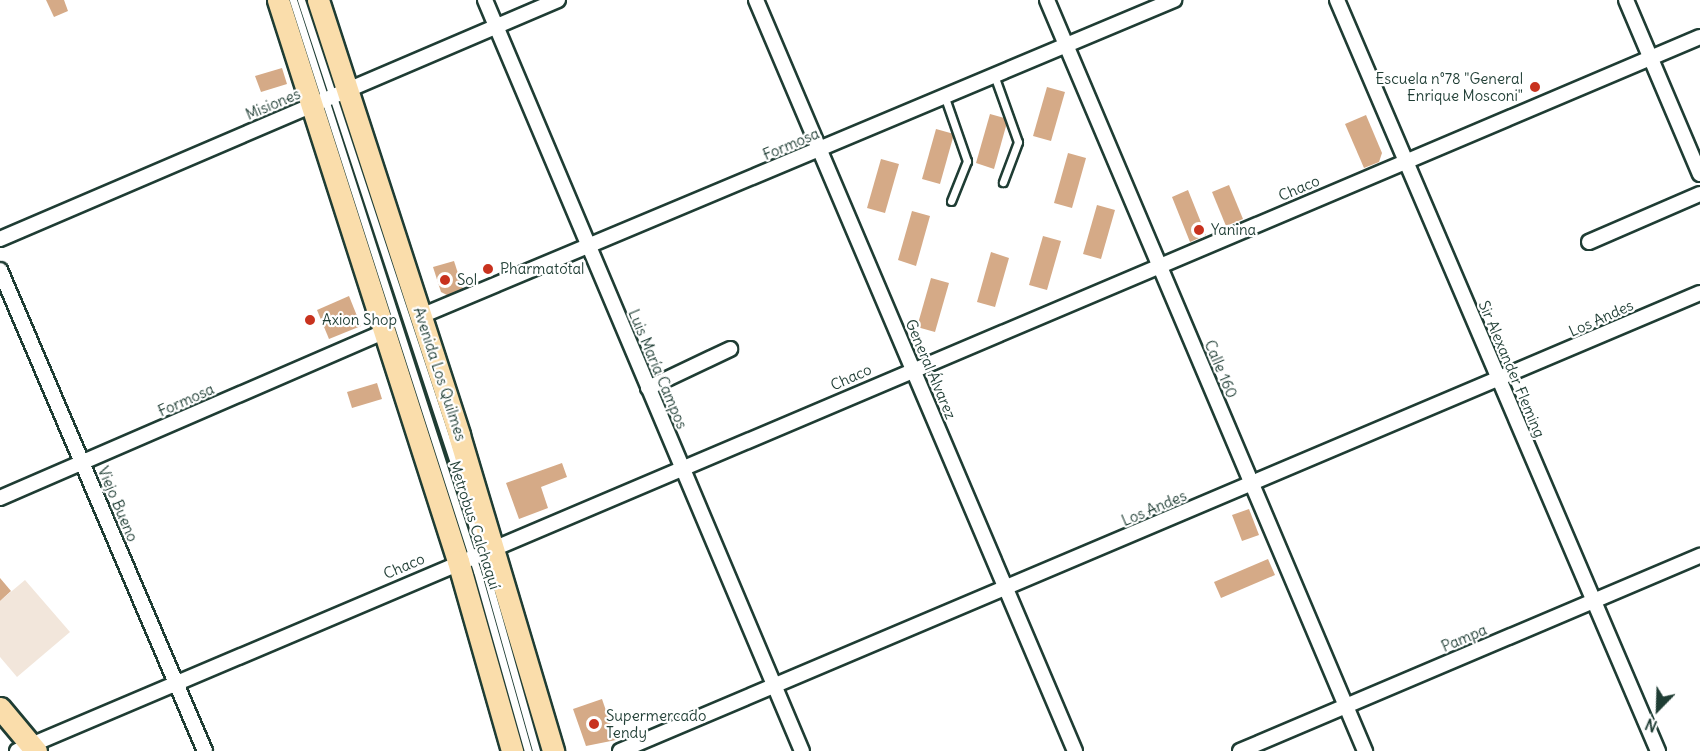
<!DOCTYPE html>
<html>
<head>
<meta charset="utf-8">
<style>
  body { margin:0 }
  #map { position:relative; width:1700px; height:751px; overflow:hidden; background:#fff; font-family:Delius,sans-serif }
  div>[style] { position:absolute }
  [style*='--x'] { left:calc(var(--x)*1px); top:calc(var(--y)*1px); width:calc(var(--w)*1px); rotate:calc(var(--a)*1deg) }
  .built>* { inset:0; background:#f2e6db }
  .building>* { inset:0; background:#d5aa87 }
  .roads { filter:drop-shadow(2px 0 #1f3d34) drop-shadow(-2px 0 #1f3d34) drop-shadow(0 2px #1f3d34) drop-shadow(0 -2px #1f3d34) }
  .service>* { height:7px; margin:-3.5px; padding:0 3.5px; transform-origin:3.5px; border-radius:3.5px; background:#fff }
  .minor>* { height:14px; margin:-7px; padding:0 7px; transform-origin:7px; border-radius:7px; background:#fff }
  .primary>* { height:21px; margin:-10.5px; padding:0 10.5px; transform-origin:10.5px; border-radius:10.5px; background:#faddab }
  .dots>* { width:16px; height:16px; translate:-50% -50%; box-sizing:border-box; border:3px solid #fff; border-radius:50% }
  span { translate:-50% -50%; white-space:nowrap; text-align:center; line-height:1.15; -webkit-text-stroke:4.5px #fff; paint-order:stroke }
  .poi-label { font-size:15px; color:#1f3d34 }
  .right { translate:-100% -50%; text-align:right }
  .left { translate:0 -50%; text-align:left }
  .street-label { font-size:15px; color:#1f3d34 }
  .north { position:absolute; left:1628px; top:679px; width:60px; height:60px; -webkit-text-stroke:4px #fff; paint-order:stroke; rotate:203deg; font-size:16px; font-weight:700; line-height:24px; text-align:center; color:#1f3d34 }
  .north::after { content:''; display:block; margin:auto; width:21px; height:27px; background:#1f3d34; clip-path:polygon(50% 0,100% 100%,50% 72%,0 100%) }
</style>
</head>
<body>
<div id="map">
  <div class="built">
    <i style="clip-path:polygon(25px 580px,70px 632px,17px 677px,0 657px,0 601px)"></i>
  </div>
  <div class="building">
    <i style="clip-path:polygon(46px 0,64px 0,68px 11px,54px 17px)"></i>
    <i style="clip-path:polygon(282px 68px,287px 84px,261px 92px,255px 76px)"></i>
    <i style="clip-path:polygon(1047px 87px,1065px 92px,1051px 141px,1033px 136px)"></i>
    <i style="clip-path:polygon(990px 114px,1008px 119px,994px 169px,976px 163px)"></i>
    <i style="clip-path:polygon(1366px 115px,1382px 153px,1379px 162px,1364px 168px,1345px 124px)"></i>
    <i style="clip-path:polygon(936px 129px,954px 134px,940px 184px,922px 179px)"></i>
    <i style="clip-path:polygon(1068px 153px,1086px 158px,1072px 208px,1054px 203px)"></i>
    <i style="clip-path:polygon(881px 159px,899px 164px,885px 213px,867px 208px)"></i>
    <i style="clip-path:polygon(1229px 185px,1243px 219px,1226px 226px,1212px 192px)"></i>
    <i style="clip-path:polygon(1188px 190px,1206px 235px,1190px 242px,1172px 197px)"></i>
    <i style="clip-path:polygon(1097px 205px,1115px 210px,1101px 259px,1083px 254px)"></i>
    <i style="clip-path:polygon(912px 211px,930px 216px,916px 266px,898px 260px)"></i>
    <i style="clip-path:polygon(1043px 236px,1061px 241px,1047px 290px,1029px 285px)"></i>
    <i style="clip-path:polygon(991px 252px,1009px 258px,995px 307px,977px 302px)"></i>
    <i style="clip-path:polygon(454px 261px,464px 292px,449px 296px,441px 292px,433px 267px)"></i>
    <i style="clip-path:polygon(931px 278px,949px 283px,935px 332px,917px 327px)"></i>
    <i style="clip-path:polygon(349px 296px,361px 326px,329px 339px,317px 310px)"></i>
    <i style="clip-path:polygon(377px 383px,382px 399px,352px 408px,347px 392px)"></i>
    <i style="clip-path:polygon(562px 463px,567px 477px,541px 487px,548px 508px,519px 519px,506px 483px)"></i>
    <i style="clip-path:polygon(1249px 509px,1259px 535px,1242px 541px,1232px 515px)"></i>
    <i style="clip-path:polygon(1268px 559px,1275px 575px,1221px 598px,1214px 582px)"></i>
    <i style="clip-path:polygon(0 578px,11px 591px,0 601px)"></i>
    <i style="clip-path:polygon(602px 699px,616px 740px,586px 746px,573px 709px)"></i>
  </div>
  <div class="roads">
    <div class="service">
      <i style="--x:293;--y:0;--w:600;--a:72.14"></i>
      <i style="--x:477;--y:571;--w:187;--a:74.2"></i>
      <i style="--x:301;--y:0;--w:500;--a:71.71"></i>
      <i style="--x:458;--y:475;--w:287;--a:74.2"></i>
      <i style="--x:994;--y:75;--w:71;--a:70.3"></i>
      <i style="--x:1018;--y:142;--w:43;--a:110.6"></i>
      <i style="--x:944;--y:95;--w:70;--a:70.8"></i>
      <i style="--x:967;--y:161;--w:43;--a:111.8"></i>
    </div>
    <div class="minor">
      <i style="--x:485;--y:0;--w:815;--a:67.12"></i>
      <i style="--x:756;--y:0;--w:816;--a:66.99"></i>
      <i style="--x:1047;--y:0;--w:816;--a:67.05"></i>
      <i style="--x:1337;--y:0;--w:817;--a:66.86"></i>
      <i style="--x:1626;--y:0;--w:189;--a:67"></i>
      <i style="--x:0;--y:239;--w:607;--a:-23.19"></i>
      <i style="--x:1589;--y:242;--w:121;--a:-23.4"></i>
      <i style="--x:0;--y:270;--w:523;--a:66.92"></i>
      <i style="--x:421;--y:316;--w:817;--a:-22.77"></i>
      <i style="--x:648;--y:388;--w:91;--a:-25.4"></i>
      <i style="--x:0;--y:498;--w:420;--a:-23.4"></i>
      <i style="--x:17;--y:751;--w:1828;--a:-22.99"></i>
      <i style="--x:620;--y:751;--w:1173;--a:-22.98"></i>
      <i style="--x:1240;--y:751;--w:500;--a:-23"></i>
    </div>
    <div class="primary">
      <i style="--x:278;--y:0;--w:589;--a:72.21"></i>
      <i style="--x:458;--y:561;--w:198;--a:74.1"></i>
      <i style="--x:318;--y:0;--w:457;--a:72"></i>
      <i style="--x:459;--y:435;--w:330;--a:73.4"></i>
      <i style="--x:0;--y:708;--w:56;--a:50.1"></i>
    </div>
  </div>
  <div class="dots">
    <i style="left:1535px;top:87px;background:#c8321e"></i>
    <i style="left:1199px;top:230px;background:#c8321e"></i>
    <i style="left:488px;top:269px;background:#c8321e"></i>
    <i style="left:445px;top:280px;background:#c8321e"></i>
    <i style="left:310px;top:320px;background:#c8321e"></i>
    <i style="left:594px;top:724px;background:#c8321e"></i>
  </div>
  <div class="poi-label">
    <span class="right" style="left:1523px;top:87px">Escuela n°78 "General<br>Enrique Mosconi"</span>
    <span class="left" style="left:1211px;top:230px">Yanina</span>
    <span class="left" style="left:500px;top:269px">Pharmatotal</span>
    <span class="left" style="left:457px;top:280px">Sol</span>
    <span class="left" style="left:322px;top:320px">Axion Shop</span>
    <span class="left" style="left:606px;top:724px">Supermercado<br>Tendy</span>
  </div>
  <div class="street-label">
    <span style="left:273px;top:104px;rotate:-23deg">Misiones</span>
    <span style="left:791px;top:144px;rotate:-23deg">Formosa</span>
    <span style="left:1299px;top:188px;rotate:-23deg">Chaco</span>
    <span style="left:1601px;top:318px;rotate:-24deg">Los Andes</span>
    <span style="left:658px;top:369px;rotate:67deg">Luis María Campos</span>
    <span style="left:931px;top:369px;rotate:67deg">General Álvarez</span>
    <span style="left:1221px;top:369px;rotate:67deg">Calle 160</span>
    <span style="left:1512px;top:369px;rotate:67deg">Sir Alexander Fleming</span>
    <span style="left:440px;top:374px;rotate:72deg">Avenida Los Quilmes</span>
    <span style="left:851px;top:377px;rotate:-24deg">Chaco</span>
    <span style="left:186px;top:400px;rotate:-24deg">Formosa</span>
    <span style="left:118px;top:504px;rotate:67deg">Viejo Bueno</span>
    <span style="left:1154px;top:508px;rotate:-23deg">Los Andes</span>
    <span style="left:475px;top:525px;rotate:72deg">Metrobus Calchaquí</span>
    <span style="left:404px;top:566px;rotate:-23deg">Chaco</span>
    <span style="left:1464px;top:638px;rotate:-23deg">Pampa</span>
  </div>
  <div class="north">N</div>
</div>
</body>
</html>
